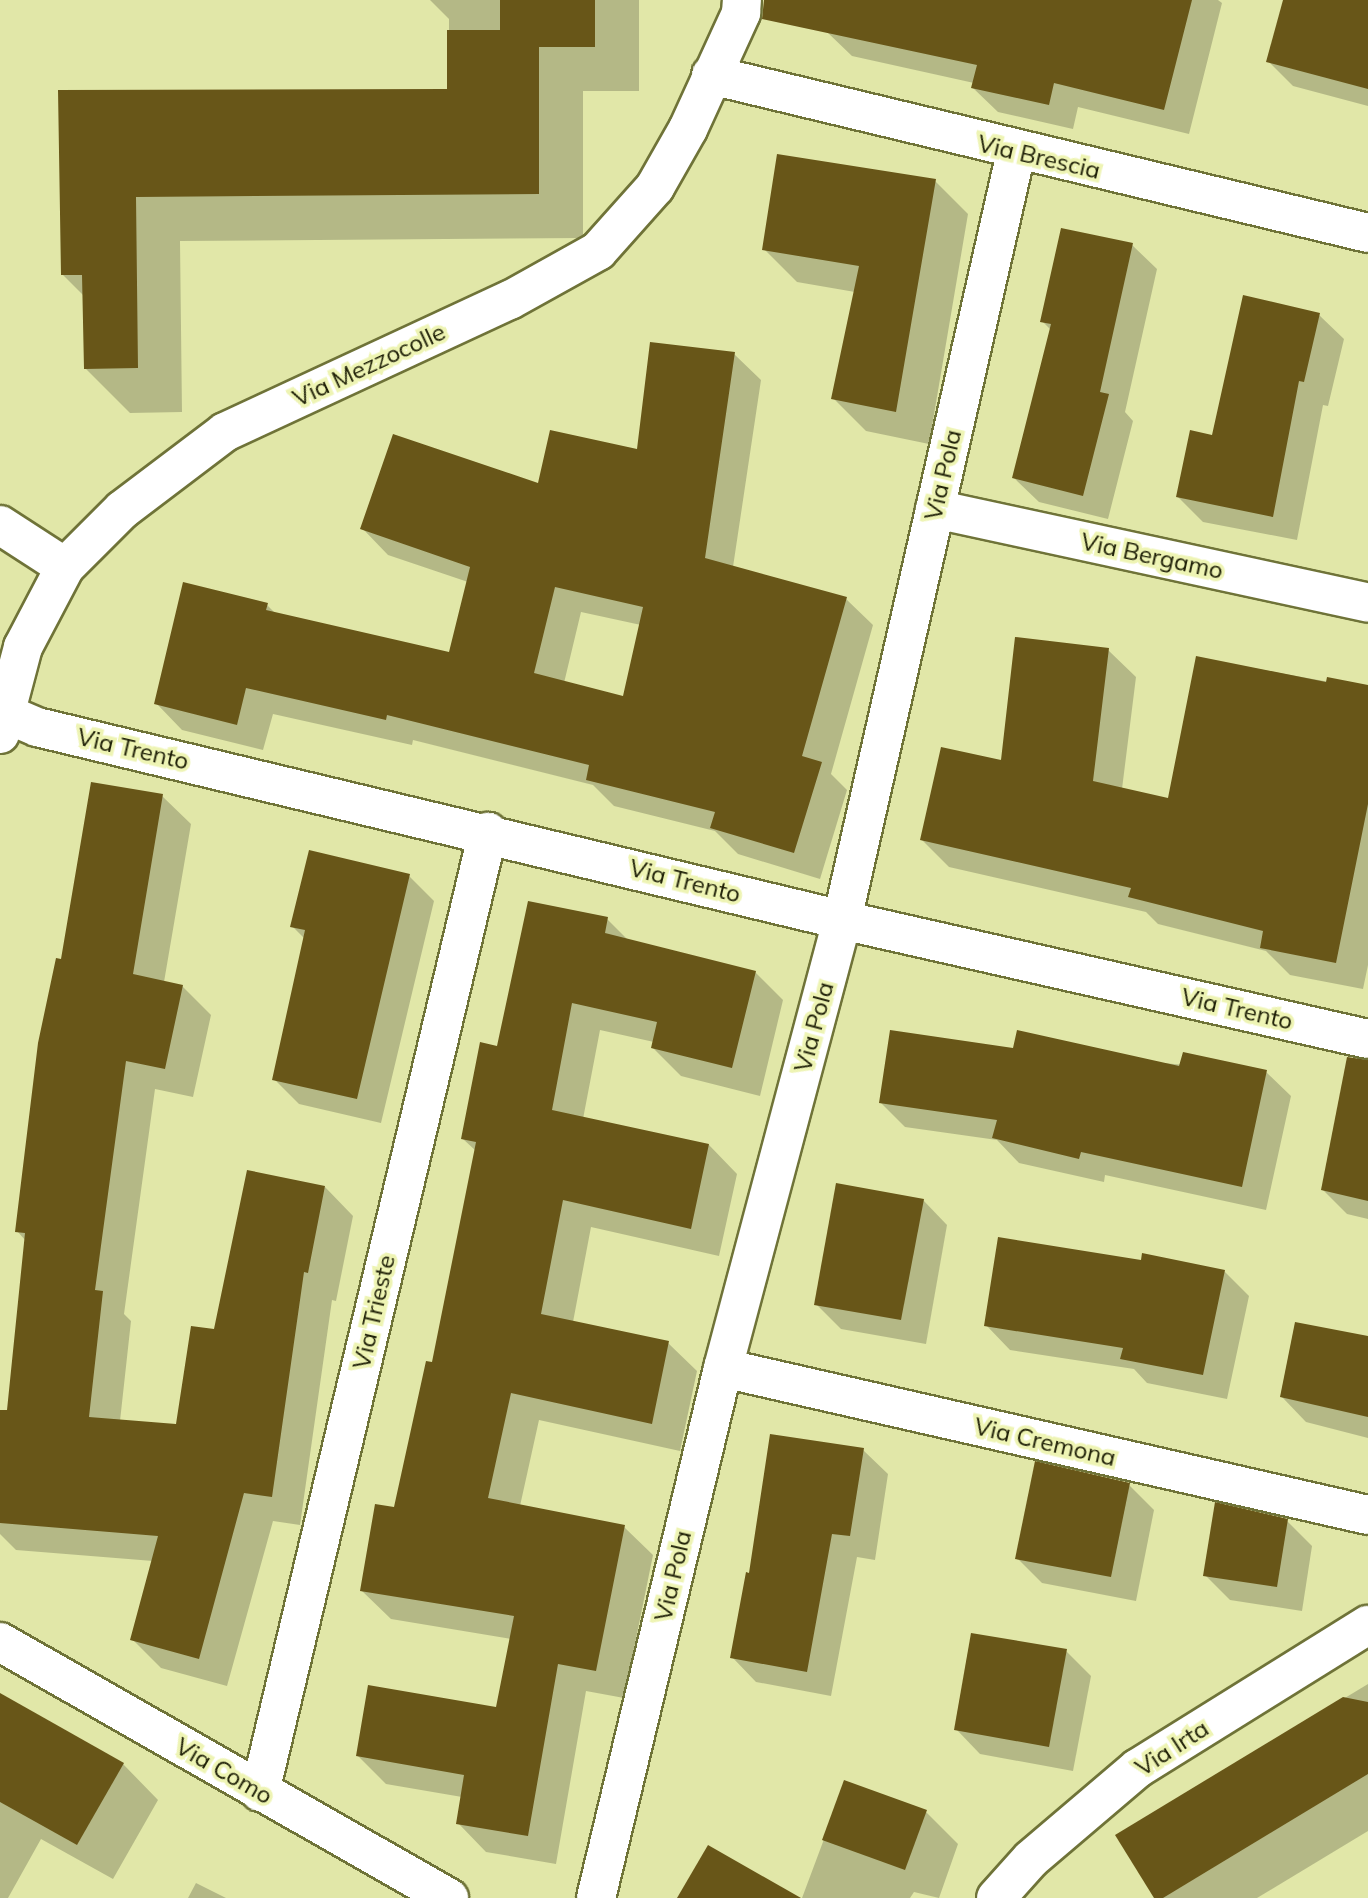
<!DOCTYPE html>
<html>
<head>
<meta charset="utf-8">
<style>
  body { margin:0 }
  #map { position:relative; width:1368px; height:1898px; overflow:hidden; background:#e1e7a8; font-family:Mulish,sans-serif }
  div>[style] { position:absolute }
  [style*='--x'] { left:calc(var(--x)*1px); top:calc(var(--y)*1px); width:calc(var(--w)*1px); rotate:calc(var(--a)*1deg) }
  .shadow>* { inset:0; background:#0003 }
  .building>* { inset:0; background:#685618 }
  .roads { filter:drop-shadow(2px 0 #6f7338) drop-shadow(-2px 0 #6f7338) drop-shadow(0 2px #6f7338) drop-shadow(0 -2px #6f7338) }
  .street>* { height:38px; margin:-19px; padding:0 19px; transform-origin:19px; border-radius:19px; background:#fff }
  .secondary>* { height:38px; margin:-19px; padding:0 19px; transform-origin:19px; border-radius:19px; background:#fff }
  span { translate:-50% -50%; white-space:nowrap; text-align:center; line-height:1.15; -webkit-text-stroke:7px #eef4b4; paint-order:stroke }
  .street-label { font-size:24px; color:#202108 }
</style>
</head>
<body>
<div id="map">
  <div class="shadow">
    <i style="clip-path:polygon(430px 0,639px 0,639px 91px,583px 91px,583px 238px,180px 241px,182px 412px,130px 413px,85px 368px,84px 296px,63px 275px,60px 92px,449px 91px,449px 19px)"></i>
    <i style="clip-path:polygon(834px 0,1218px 0,1222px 3px,1189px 134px,1078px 107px,1073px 129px,998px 112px,973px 88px,974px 83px,852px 56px,827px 32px)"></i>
    <i style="clip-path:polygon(1285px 0,1345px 0,1368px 6px,1368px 106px,1293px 86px,1268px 61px)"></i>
    <i style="clip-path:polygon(935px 181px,968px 214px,929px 444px,866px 431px,833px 398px,855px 292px,797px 282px,764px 249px)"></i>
    <i style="clip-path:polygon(1132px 245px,1157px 269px,1125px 412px,1133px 421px,1108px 519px,1039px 502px,1014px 478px,1051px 330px,1042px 321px)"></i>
    <i style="clip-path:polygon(1319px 315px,1344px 339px,1328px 406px,1323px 405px,1297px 540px,1203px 522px,1178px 497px,1213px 437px)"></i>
    <i style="clip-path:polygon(evenodd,734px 354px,761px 380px,733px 567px,846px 599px,873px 625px,831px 774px,847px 790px,820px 879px,738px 854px,715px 831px,614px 806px,593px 785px,413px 740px,412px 745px,273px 714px,263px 750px,182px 730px,156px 703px,267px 605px,275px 613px,450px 654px,468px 582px,388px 555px,362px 528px,539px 486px,638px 451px,734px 354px,581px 612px,641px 625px,624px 699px,564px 683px,581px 612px)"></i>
    <i style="clip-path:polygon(1108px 650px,1136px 677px,1122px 789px,1169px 800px,1197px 658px,1368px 689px,1368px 965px,1363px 989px,1290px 975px,1266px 951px,1158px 924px,1146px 912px,949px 867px,922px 840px)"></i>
    <i style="clip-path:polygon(162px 796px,191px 824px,164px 982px,182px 986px,211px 1015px,193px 1097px,155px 1089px,124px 1314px,131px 1321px,120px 1421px,178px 1425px,215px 1331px,325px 1187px,353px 1216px,336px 1301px,332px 1300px,300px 1525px,273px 1521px,227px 1686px,161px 1668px,132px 1639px,153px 1561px,16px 1550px,0 1534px,0 1412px,8px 1412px,26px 1241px,17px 1231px,63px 962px)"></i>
    <i style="clip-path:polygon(409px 876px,434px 901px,381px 1123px,299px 1104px,274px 1079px,305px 939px,292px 926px)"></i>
    <i style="clip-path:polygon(607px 919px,629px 941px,755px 972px,783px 1000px,760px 1096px,681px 1076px,653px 1048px,654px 1042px,600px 1030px,583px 1119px,709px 1145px,737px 1174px,719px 1256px,591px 1227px,573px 1322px,668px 1343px,697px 1371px,680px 1451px,539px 1420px,520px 1506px,624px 1527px,653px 1555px,624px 1698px,586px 1691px,556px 1864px,486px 1852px,458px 1823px,462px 1797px,386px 1784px,357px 1755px,497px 1709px,511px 1639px,391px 1619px,362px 1591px,396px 1509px,434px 1364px,476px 1151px,463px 1139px,499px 1048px)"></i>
    <i style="clip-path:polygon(1014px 1050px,1266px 1072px,1291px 1096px,1266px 1210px,1105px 1175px,1104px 1182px,1019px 1163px,997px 1140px,905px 1127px,880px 1102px)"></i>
    <i style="clip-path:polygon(1368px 1108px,1368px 1219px,1347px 1214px,1322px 1189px)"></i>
    <i style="clip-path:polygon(923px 1200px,947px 1225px,926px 1344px,841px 1329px,816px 1304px)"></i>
    <i style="clip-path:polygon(1142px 1262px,1224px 1271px,1249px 1296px,1227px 1399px,1147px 1383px,1134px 1369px,1010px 1350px,986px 1325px)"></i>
    <i style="clip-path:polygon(1368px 1338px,1368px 1438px,1306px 1422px,1282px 1397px)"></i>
    <i style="clip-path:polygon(863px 1450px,888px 1474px,875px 1560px,857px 1557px,831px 1696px,756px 1682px,732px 1657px,751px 1575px)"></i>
    <i style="clip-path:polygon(1129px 1485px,1154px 1510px,1136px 1601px,1042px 1583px,1017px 1558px)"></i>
    <i style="clip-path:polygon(1287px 1521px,1312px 1546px,1302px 1611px,1230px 1600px,1205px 1575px)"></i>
    <i style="clip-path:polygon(1066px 1651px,1091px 1676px,1073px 1771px,980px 1754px,956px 1729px)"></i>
    <i style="clip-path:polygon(1368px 1684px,1368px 1831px,1257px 1898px,1156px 1898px,1118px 1835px)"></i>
    <i style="clip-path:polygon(0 1695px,123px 1764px,158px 1800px,113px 1879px,41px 1839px,8px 1898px,0 1898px)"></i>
    <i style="clip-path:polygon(845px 1783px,926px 1812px,958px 1844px,939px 1898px,914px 1892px,910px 1898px,802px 1898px)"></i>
    <i style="clip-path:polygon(196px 1883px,226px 1898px,188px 1898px)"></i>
  </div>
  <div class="building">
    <i style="clip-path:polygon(500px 0,595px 0,595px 47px,539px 47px,539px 194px,136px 197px,138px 368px,84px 369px,82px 275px,61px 275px,58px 90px,447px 89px,447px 30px,500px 30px)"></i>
    <i style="clip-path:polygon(764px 0,1192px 0,1164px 110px,1054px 83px,1049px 105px,971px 88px,977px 65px,762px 19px)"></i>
    <i style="clip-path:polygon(1283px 0,1368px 0,1368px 89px,1266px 62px)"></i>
    <i style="clip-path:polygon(777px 154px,936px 179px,896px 412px,831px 399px,859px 266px,762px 250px)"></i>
    <i style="clip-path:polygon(1061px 228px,1133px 243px,1100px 392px,1109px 394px,1083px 496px,1012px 478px,1051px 324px,1040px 322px)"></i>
    <i style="clip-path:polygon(1243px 295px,1320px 313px,1304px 382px,1299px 381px,1273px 517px,1176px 497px,1190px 430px,1212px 435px)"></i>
    <i style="clip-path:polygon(evenodd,650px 342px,735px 352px,705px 558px,847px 597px,802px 756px,822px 762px,794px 853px,710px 828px,715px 812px,586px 780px,589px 765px,387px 715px,386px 720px,246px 688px,237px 725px,154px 704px,183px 582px,268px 603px,266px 610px,449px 652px,470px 567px,360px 529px,393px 434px,538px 483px,550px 430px,637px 449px,650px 342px,555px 587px,643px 607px,623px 696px,534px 673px,555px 587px)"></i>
    <i style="clip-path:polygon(1015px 637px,1109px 648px,1093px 781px,1168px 798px,1196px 656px,1326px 682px,1327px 677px,1368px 685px,1368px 804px,1336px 963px,1260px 948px,1263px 931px,1128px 897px,1131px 888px,920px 840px,941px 747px,1001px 760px)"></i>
    <i style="clip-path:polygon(91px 782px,163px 794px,133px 974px,183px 985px,165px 1069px,126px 1061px,95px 1290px,103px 1291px,89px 1417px,176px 1424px,191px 1326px,214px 1329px,247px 1170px,325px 1186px,308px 1273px,304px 1272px,272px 1497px,244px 1493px,199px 1659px,130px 1640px,158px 1536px,0 1523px,0 1410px,7px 1410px,25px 1233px,15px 1232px,38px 1043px,56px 958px,61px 959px)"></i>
    <i style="clip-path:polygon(309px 850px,410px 874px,357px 1099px,272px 1080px,305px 930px,290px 927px)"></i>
    <i style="clip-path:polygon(528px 901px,608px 917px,605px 933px,756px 971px,732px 1068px,651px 1048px,657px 1022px,572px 1003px,552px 1110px,709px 1144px,691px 1229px,563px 1200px,541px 1314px,669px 1341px,652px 1424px,511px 1393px,488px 1498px,625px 1525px,596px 1671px,558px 1664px,528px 1836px,456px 1824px,464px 1775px,356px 1756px,368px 1685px,496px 1707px,514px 1616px,360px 1591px,375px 1504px,394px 1507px,426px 1361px,432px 1362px,476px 1142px,461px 1139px,480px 1042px,497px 1046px)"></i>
    <i style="clip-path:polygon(890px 1030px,1013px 1048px,1017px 1030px,1179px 1066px,1183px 1052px,1267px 1070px,1242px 1187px,1081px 1152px,1079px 1159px,992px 1138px,997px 1120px,879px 1103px)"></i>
    <i style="clip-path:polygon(1347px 1057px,1368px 1060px,1368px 1201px,1321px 1190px)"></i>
    <i style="clip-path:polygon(836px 1183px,924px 1199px,901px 1320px,814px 1305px)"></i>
    <i style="clip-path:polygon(998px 1237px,1141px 1260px,1142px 1253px,1225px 1270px,1203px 1375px,1120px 1359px,1123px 1348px,984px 1326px)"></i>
    <i style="clip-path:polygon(1295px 1322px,1368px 1336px,1368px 1417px,1280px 1397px)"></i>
    <i style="clip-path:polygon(770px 1434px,864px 1448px,850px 1536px,832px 1534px,807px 1672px,730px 1658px,746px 1572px,749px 1573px)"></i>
    <i style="clip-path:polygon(1035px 1461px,1130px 1483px,1111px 1577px,1015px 1559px)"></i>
    <i style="clip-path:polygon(1215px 1502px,1288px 1519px,1277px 1587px,1203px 1576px)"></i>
    <i style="clip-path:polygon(971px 1633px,1067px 1649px,1049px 1747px,954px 1730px)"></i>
    <i style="clip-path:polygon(0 1693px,124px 1763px,77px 1845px,0 1802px)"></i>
    <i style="clip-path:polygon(1343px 1697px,1368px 1702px,1368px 1774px,1163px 1898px,1154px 1898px,1115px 1835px)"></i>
    <i style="clip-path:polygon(844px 1780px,927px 1810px,905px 1870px,822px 1840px)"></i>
    <i style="clip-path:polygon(708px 1845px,801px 1898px,677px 1898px)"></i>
  </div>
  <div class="roads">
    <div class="street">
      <i style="--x:711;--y:75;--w:676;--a:13.52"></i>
      <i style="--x:935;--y:509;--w:443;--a:12.2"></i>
      <i style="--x:0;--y:525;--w:77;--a:32.9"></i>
      <i style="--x:4;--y:713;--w:36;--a:23"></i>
      <i style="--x:37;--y:727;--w:828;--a:13.48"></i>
      <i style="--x:842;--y:920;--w:539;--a:12.75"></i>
      <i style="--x:723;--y:1368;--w:662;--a:12.84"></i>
      <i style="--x:0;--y:1642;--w:517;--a:29.69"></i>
      <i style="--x:260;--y:1792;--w:987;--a:-76.64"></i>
      <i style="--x:596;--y:1898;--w:545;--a:-76.52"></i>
      <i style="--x:723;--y:1368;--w:464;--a:-75.1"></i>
      <i style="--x:842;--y:920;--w:787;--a:-77.23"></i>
      <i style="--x:996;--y:1898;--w:52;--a:-48.1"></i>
      <i style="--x:1031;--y:1859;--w:140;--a:-40.4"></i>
      <i style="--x:1138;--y:1768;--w:271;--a:-31.9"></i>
    </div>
    <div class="secondary">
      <i style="--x:0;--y:734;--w:90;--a:-75.2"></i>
      <i style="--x:23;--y:647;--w:90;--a:-62.3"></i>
      <i style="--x:65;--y:567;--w:81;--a:-45"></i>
      <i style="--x:122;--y:510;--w:129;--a:-37.1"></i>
      <i style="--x:225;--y:432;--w:314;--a:-24.9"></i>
      <i style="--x:510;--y:300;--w:101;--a:-29.1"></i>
      <i style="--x:598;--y:251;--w:86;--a:-48.3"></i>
      <i style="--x:655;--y:187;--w:67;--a:-60.4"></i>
      <i style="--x:688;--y:129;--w:128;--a:-65.4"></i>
      <i style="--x:741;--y:13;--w:13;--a:-86"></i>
    </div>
  </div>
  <div class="street-label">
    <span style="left:1039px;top:157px;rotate:13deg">Via Brescia</span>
    <span style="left:369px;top:365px;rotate:-25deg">Via Mezzocolle</span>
    <span style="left:943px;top:475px;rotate:-77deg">Via Pola</span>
    <span style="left:1152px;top:556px;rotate:12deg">Via Bergamo</span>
    <span style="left:133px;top:749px;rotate:13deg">Via Trento</span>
    <span style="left:685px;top:881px;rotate:14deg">Via Trento</span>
    <span style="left:1237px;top:1009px;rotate:13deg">Via Trento</span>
    <span style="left:814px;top:1027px;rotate:-75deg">Via Pola</span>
    <span style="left:374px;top:1312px;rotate:-77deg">Via Trieste</span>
    <span style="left:1045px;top:1442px;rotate:13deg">Via Cremona</span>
    <span style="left:673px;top:1576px;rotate:-77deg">Via Pola</span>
    <span style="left:1172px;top:1748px;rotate:-33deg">Via Irta</span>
    <span style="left:224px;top:1771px;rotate:30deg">Via Como</span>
  </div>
</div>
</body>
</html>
